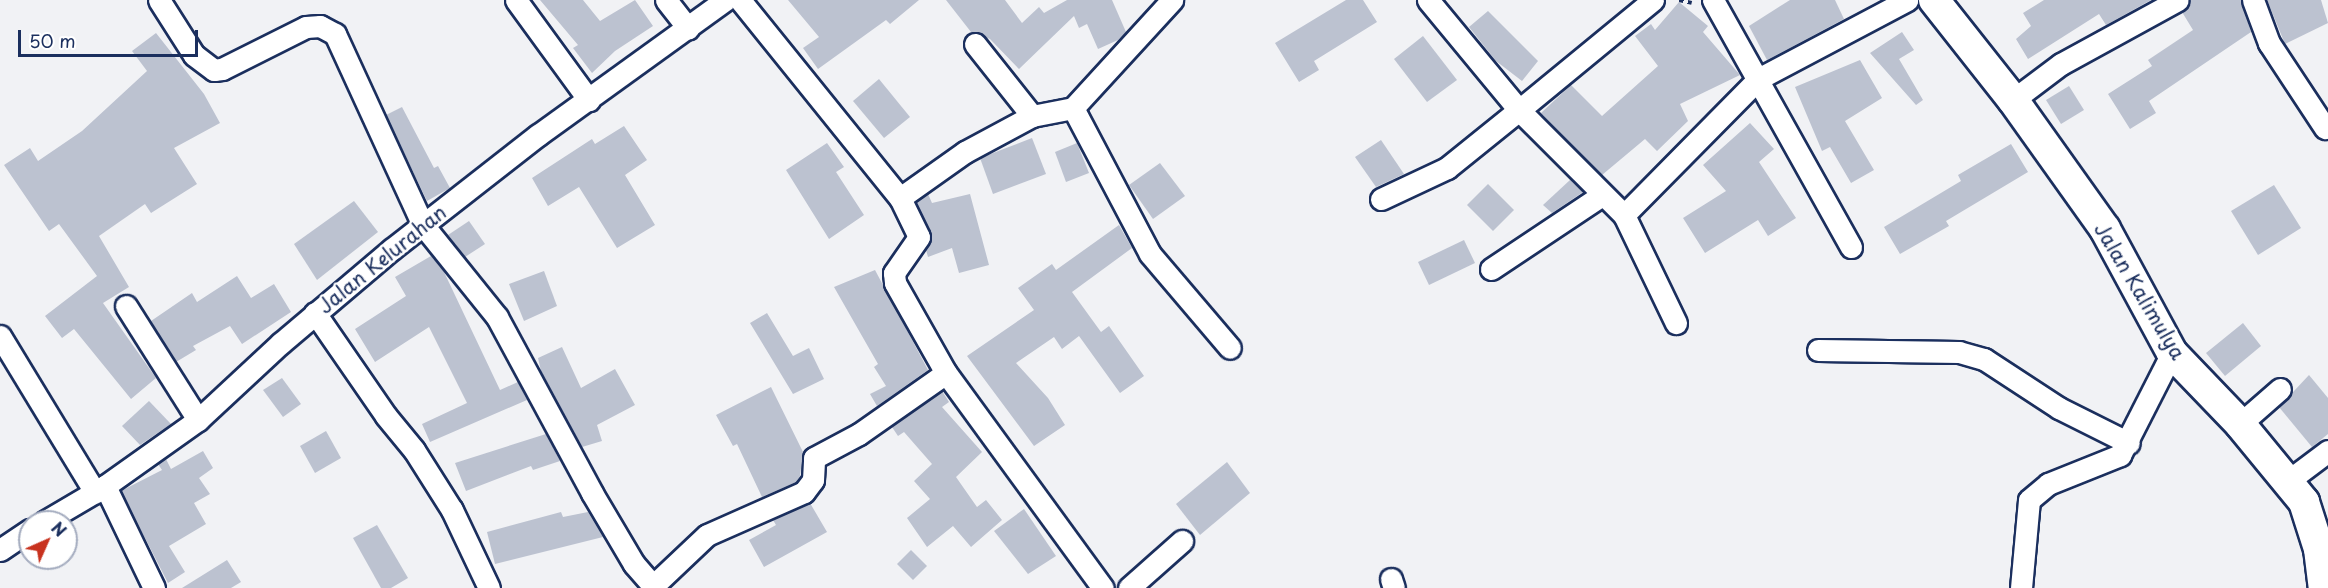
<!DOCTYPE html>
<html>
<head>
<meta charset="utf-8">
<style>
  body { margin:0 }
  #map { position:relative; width:2328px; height:588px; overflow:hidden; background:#f1f2f5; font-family:"Playpen Sans",sans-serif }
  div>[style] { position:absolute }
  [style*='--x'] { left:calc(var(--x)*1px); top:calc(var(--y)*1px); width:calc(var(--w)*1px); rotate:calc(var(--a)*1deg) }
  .building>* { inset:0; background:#bcc2d0 }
  .path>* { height:4px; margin-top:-2px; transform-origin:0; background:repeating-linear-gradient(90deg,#1b2f5e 0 4.5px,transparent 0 9px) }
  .roads { filter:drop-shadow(2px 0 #1b2f5e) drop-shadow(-2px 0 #1b2f5e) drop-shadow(0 2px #1b2f5e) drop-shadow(0 -2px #1b2f5e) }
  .street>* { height:21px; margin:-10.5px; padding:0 10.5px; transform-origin:10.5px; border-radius:10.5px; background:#fff }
  .secondary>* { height:30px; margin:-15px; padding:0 15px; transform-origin:15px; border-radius:15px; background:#fff }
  span { translate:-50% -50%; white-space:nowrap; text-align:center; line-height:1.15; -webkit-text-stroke:4.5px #fff; paint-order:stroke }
  .street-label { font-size:20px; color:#1b2f5e }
  .north { position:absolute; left:18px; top:510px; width:60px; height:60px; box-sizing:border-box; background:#fff; border:2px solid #a4acbf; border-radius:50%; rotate:45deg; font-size:16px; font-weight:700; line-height:24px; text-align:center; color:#1b2f5e }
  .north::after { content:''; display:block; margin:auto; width:21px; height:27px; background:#c8321e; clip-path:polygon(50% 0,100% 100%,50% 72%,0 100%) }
  .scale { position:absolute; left:18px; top:30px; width:180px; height:27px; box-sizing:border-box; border:3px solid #1b2f5e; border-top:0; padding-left:8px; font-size:18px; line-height:21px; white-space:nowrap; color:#1b2f5e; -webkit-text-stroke:4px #fff; paint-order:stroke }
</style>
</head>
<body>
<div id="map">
  <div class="building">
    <i style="clip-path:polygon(540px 0,583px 0,600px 21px,635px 0,653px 26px,615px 51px,592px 73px,573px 48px,578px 45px)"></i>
    <i style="clip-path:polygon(788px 0,919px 0,890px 24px,886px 20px,818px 69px,803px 48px,819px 37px)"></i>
    <i style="clip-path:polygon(946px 0,1005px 0,1022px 23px,1039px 7px,1044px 13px,1067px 0,1112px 0,1126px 32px,1118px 40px,1098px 49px,1087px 24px,1079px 28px,1074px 16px,1019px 69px,990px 39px,971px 32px)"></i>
    <i style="clip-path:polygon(1346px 0,1363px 0,1377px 22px,1314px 61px,1319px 70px,1299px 82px,1275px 43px)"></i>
    <i style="clip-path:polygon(1790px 0,1835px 0,1844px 19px,1767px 60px,1749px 26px)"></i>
    <i style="clip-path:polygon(2044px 0,2151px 0,2106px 25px,2099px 14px,2028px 59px,2016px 39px,2031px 26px,2023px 13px)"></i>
    <i style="clip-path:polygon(2191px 0,2241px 0,2251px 32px,2149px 101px,2156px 113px,2130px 129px,2108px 94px,2152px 66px,2148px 60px,2193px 30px,2182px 12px)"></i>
    <i style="clip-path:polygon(2267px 0,2321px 0,2328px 23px,2285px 44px)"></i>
    <i style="clip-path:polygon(1679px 2px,1708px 26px,1703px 32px,1740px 75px,1680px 104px,1688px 121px,1657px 151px,1645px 139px,1602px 175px,1541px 113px,1571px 85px,1602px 116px,1658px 66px,1635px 36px,1651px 24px,1655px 30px)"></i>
    <i style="clip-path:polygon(1488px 11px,1538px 61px,1522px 81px,1496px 61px,1469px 27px)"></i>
    <i style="clip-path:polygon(1902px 32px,1914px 50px,1899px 59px,1923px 100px,1916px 105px,1870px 53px)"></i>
    <i style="clip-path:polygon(156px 33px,204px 94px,220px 123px,174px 148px,197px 184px,151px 213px,145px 204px,99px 236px,129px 287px,103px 303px,156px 378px,131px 399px,74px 329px,62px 338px,45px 316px,97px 276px,59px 224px,49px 231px,4px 165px,30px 148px,38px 161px,82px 131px,147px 71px,132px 51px)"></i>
    <i style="clip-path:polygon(1423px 36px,1457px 80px,1427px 102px,1394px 59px)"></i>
    <i style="clip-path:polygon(1860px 60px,1882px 98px,1845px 121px,1874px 170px,1851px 183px,1830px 147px,1822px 151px,1795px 87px)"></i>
    <i style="clip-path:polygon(879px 79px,910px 117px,884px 138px,853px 101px)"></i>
    <i style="clip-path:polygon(2069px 86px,2084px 110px,2061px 124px,2046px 100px)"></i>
    <i style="clip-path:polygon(402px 107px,434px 168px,438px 166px,450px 188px,427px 201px,386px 115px)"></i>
    <i style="clip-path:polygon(1750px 123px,1774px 149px,1759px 162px,1796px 218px,1768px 236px,1758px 220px,1705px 253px,1683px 218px,1726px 191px,1703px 165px)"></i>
    <i style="clip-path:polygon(624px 126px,647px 160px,625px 175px,655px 225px,617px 248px,579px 187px,548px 206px,532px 178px,592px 139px,595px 144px)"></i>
    <i style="clip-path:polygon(1032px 138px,1046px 174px,993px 194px,980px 158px)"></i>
    <i style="clip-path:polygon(1381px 140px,1404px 174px,1376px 187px,1355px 157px)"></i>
    <i style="clip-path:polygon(827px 143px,844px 167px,836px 172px,864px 215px,829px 239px,786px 170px)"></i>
    <i style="clip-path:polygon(1077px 143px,1089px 173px,1066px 182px,1055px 152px)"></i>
    <i style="clip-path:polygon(2011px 144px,2028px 172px,1946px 221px,1949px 226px,1900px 254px,1884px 227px,1961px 181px,1958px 175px)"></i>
    <i style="clip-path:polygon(1160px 163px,1185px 196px,1153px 219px,1129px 185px)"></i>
    <i style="clip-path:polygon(1570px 180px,1583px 192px,1552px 213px,1543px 205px)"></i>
    <i style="clip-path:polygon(1488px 184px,1514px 210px,1493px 231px,1467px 205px)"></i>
    <i style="clip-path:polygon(2274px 185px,2301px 228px,2258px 255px,2231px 211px)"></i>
    <i style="clip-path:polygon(928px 194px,932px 203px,970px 194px,989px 265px,959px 273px,952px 248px,928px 257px,926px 250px,931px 232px,916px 202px)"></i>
    <i style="clip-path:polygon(354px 201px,378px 232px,317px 280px,294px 244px)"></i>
    <i style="clip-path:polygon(469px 221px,485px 244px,465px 257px,448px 235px)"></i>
    <i style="clip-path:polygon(1119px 225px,1132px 248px,1072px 292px,1101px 332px,1109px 326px,1144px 376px,1120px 393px,1079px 336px,1062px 349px,1054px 337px,1016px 363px,1048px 398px,1065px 425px,1034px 446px,967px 356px,1034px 310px,1018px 288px,1052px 264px,1056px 270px)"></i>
    <i style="clip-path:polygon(1464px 240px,1475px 263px,1429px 285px,1418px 262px)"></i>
    <i style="clip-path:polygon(431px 256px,444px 272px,500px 390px,518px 382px,527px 400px,430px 442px,422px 424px,467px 403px,429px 327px,375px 362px,355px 329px,406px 296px,395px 277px)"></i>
    <i style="clip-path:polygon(875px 270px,928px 370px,877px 406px,870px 394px,886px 386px,874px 367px,878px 364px,834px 287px)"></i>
    <i style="clip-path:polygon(544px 271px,557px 306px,524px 321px,509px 284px)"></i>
    <i style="clip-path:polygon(237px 276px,251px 298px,274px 284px,291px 312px,242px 344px,230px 326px,193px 346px,196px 350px,176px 362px,151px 321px,192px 293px,197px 302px)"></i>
    <i style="clip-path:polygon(767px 313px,793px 356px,809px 348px,824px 379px,793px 394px,750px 323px)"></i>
    <i style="clip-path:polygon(2243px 323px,2261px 346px,2225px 376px,2206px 353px)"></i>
    <i style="clip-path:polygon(562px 347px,581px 388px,615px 369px,635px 405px,597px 425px,602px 441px,582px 447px,541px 371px,538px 358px)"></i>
    <i style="clip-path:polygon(2309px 375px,2328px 398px,2328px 434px,2312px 447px,2279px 407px)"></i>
    <i style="clip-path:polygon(282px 378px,301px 404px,283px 417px,263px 390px)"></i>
    <i style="clip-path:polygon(771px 387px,803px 452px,800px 476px,796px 482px,762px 497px,737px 444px,733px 446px,716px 415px)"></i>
    <i style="clip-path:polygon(942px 391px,949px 402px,942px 407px,982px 452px,956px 477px,977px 507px,986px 500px,1002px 520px,971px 547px,953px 526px,927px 547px,907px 518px,930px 499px,914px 481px,932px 464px,904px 432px,898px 436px,892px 427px)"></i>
    <i style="clip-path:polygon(149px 401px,171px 424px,140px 445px,122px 426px)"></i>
    <i style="clip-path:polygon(326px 431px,341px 458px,315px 473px,300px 446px)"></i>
    <i style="clip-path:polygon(546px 434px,560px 461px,533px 470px,531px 466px,466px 491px,455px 463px)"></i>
    <i style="clip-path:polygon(203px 451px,213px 468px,199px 478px,210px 494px,194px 503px,206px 524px,169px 546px,185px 572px,168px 583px,121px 491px,162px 470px,158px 464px,166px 459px,171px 469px)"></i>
    <i style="clip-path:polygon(1227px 462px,1250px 493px,1200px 535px,1176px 504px)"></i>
    <i style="clip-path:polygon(810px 503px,827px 532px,764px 567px,749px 540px,776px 525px,773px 520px)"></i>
    <i style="clip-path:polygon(1024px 509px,1056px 556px,1028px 574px,994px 531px)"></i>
    <i style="clip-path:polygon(561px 512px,563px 517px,588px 512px,603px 537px,495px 564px,487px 532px)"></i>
    <i style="clip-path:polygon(377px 525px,408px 578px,391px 588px,381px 588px,353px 538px)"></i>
    <i style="clip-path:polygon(911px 550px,927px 566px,913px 580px,897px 564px)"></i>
    <i style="clip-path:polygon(227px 560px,241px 582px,231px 588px,182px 588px)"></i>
  </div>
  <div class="path">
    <i style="--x:1679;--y:0;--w:13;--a:13"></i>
  </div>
  <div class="roads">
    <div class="street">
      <i style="--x:159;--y:0;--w:65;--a:57.5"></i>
      <i style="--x:194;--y:55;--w:25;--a:37"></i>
      <i style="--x:214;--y:70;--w:8;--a:-7"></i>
      <i style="--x:222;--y:69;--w:94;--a:-26.6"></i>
      <i style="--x:306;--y:27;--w:14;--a:-4"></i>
      <i style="--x:320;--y:26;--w:17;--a:28"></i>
      <i style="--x:335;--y:34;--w:210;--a:65.3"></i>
      <i style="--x:423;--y:225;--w:118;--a:51.2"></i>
      <i style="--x:497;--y:317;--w:200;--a:61.6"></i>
      <i style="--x:592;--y:493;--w:82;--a:59.4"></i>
      <i style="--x:634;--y:564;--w:32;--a:49"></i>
      <i style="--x:516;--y:0;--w:124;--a:53.9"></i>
      <i style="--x:666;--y:0;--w:36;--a:52"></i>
      <i style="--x:740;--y:0;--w:255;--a:51.1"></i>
      <i style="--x:900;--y:198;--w:43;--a:64"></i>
      <i style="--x:919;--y:237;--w:44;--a:124.8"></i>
      <i style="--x:894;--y:273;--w:10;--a:84"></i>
      <i style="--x:895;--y:283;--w:103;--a:60.5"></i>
      <i style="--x:946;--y:373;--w:266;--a:53.9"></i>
      <i style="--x:1653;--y:0;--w:173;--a:140.6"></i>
      <i style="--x:1519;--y:110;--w:148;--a:45"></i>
      <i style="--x:1624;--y:215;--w:191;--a:-45.4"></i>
      <i style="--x:1758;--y:79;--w:169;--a:-27.9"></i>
      <i style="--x:1713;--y:0;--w:283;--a:60.8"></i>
      <i style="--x:2253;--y:0;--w:46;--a:69.6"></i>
      <i style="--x:2269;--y:43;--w:102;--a:56.6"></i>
      <i style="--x:975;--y:44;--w:92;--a:51.6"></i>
      <i style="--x:2013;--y:100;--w:60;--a:-36.9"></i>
      <i style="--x:2061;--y:64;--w:133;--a:-28.7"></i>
      <i style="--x:1073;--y:108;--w:165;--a:62.2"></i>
      <i style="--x:1150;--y:254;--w:123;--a:49.6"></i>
      <i style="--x:900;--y:198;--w:80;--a:-35.3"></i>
      <i style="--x:965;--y:152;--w:76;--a:-28.2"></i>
      <i style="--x:1032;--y:116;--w:42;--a:-11"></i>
      <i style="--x:1073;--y:108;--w:147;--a:-47.5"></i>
      <i style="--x:1381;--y:199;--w:73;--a:-25.2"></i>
      <i style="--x:1447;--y:168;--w:92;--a:-38.9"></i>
      <i style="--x:1519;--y:110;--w:143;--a:-129.6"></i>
      <i style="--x:1624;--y:215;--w:120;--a:64.3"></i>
      <i style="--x:1491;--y:269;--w:133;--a:-33.7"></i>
      <i style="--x:126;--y:306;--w:135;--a:57.7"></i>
      <i style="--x:315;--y:313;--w:125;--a:55.4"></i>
      <i style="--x:386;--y:416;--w:44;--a:50.5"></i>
      <i style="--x:414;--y:450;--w:71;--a:57.7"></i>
      <i style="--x:452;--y:510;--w:86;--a:64.6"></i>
      <i style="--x:0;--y:336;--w:183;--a:58.7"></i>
      <i style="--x:1818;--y:350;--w:141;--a:0.8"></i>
      <i style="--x:1959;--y:352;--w:26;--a:16"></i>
      <i style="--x:1984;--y:359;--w:90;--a:33.2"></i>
      <i style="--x:2059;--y:408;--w:78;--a:26.6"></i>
      <i style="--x:2240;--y:424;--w:53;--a:-41.2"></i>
      <i style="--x:2288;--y:481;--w:50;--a:-36.9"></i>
      <i style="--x:105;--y:486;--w:113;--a:64.3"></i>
      <i style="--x:44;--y:522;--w:71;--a:-30.5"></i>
      <i style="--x:105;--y:486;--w:114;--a:-35.4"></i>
      <i style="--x:198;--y:420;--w:113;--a:-42.9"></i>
      <i style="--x:281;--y:343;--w:145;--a:-40.3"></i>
      <i style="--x:392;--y:249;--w:185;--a:-38"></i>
      <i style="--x:538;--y:135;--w:231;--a:-35.8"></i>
      <i style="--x:0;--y:550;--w:36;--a:-34"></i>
      <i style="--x:1391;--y:579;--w:9;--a:72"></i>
      <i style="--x:653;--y:586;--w:74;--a:-43.4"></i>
      <i style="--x:707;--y:535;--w:106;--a:-23.9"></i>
      <i style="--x:804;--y:492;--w:15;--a:-53"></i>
      <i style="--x:813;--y:480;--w:22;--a:-87"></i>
      <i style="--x:814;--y:458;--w:51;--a:-28.1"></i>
      <i style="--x:859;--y:434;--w:106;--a:-35"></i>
      <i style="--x:1129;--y:588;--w:71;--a:-41.6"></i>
      <i style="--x:2021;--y:588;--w:88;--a:-84.8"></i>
      <i style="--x:2029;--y:500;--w:25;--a:-40"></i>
      <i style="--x:2048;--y:484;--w:78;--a:-21.9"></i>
      <i style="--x:2120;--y:455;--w:114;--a:-63"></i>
    </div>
    <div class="secondary">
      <i style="--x:1934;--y:0;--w:127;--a:51.7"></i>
      <i style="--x:2013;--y:100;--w:158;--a:54.5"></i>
      <i style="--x:2105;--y:229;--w:141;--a:61.6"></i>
      <i style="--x:2172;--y:353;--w:98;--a:46.2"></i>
      <i style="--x:2240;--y:424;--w:101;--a:50.6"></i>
      <i style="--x:2304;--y:502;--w:49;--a:72.3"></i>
      <i style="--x:2319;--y:549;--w:39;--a:83"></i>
    </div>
  </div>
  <div class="street-label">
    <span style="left:382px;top:259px;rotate:-39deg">Jalan Kelurahan</span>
    <span style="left:2140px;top:291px;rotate:59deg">Jalan Kalimulya</span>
  </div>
  <div class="north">N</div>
  <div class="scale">50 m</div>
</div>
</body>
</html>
